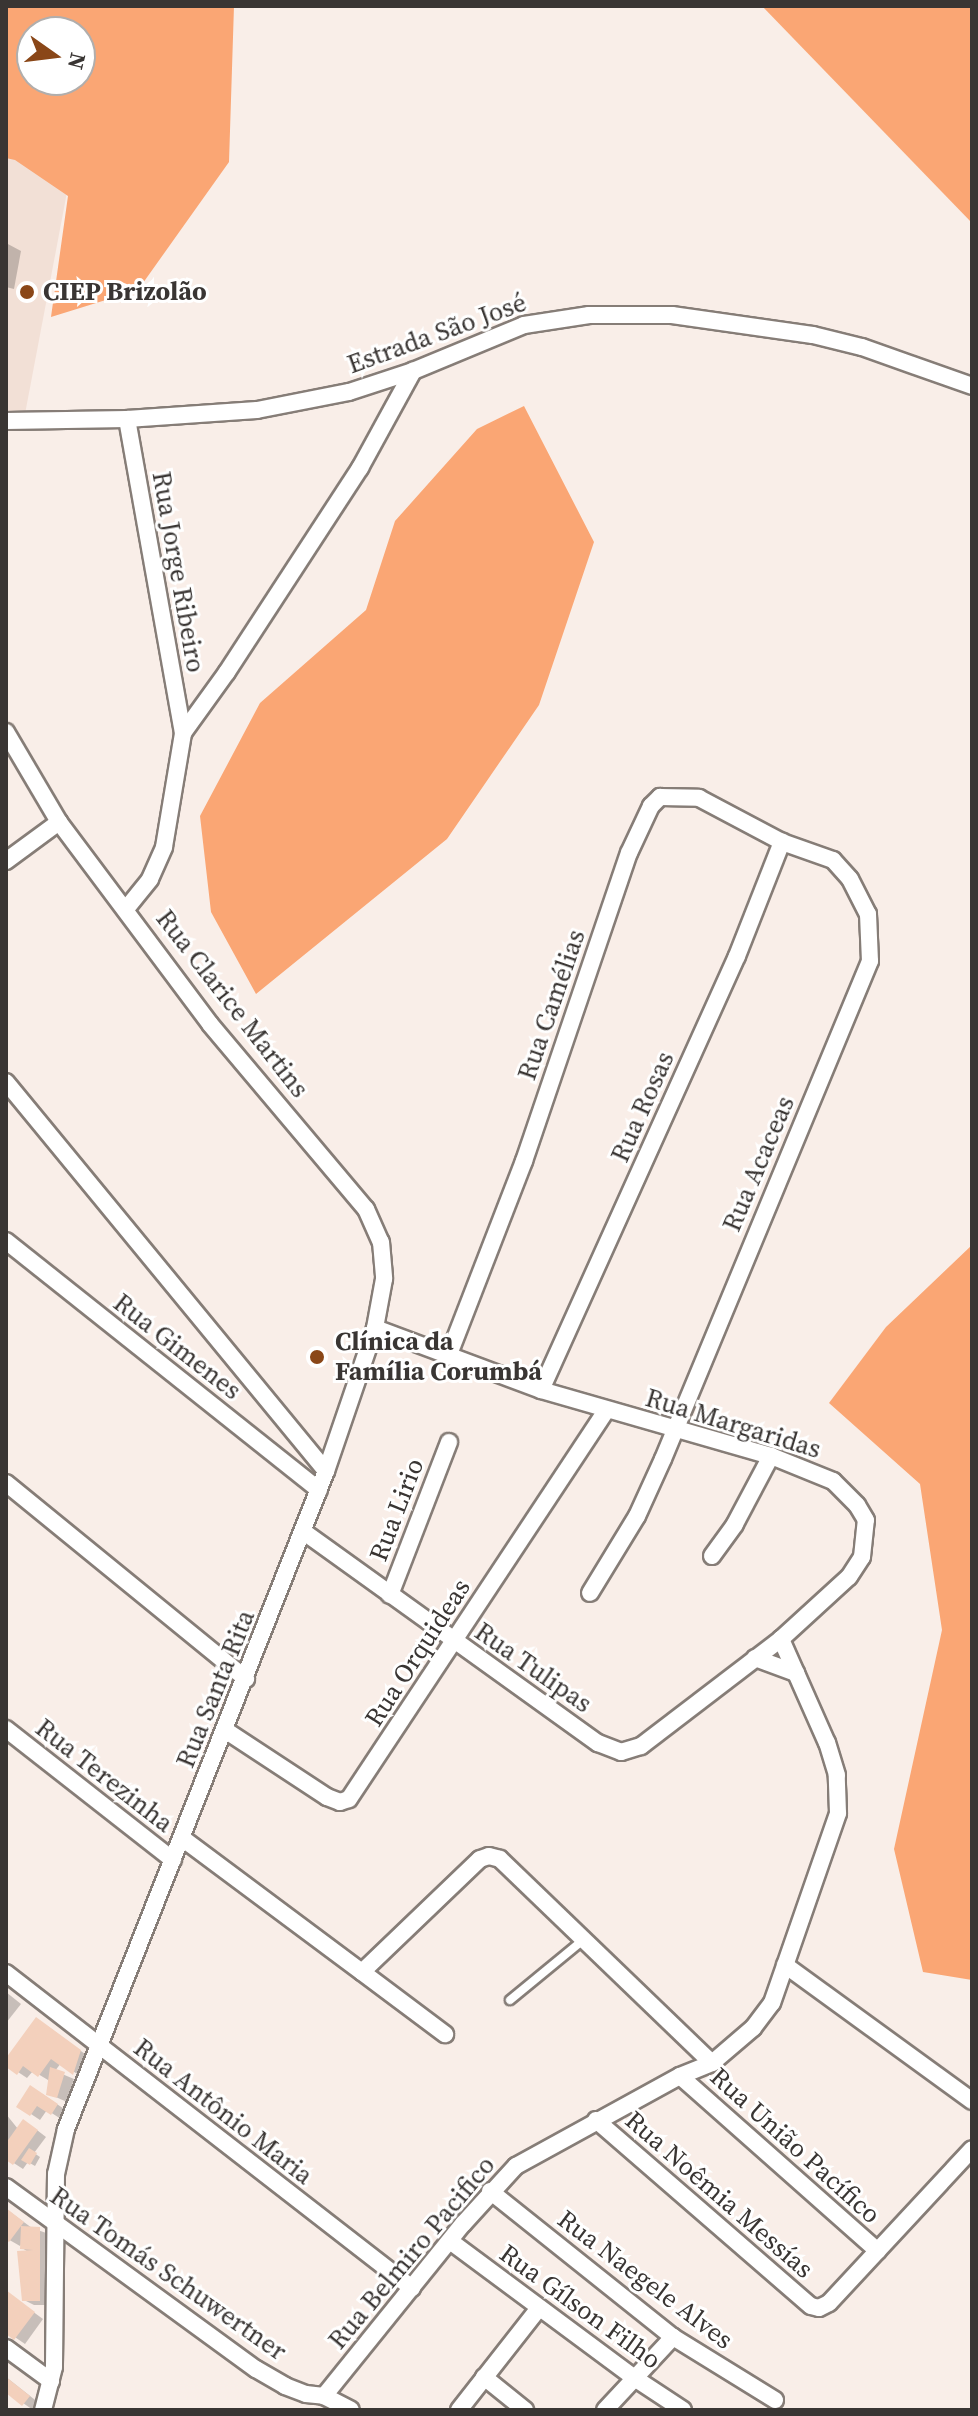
<!DOCTYPE html>
<html>
<head>
<meta charset="utf-8">
<style>
  body { margin:0 }
  #map { position:relative; width:978px; height:2416px; overflow:hidden; background:#f9eee8; font-family:"Source Serif 4",serif }
  div>[style] { position:absolute }
  [style*='--x'] { left:calc(var(--x)*1px); top:calc(var(--y)*1px); width:calc(var(--w)*1px); rotate:calc(var(--a)*1deg) }
  .built>* { inset:0; background:#f2e0d6 }
  .forest>* { inset:0; background:#faa674 }
  .shadow>* { inset:0; background:#0003 }
  .building>* { inset:0; background:#f3d0bc }
  .roads { filter:drop-shadow(2px 0 #867d77) drop-shadow(-2px 0 #867d77) drop-shadow(0 2px #867d77) drop-shadow(0 -2px #867d77) }
  .lane>* { height:8px; margin:-4px; padding:0 4px; transform-origin:4px; border-radius:4px; background:#fff }
  .street>* { height:16px; margin:-8px; padding:0 8px; transform-origin:8px; border-radius:8px; background:#fff }
  .dots>* { width:22px; height:22px; translate:-50% -50%; box-sizing:border-box; border:4px solid #fff; border-radius:50% }
  span { translate:-50% -50%; white-space:nowrap; text-align:center; line-height:1.15; -webkit-text-stroke:6px #fff; paint-order:stroke }
  .poi-label { font-size:26px; color:#393533; font-weight:700 }
  .left { translate:0 -50%; text-align:left }
  .street-label { font-size:26px; color:#393533 }
  .frame { position:absolute; inset:0; border:8px solid #393533; pointer-events:none }
  .north { position:absolute; left:16px; top:16px; width:80px; height:80px; box-sizing:border-box; background:#fff; border:2px solid #b0aead; border-radius:50%; rotate:104deg; font-size:22px; font-weight:700; line-height:32px; text-align:center; color:#393533 }
  .north::after { content:''; display:block; margin:auto; width:28px; height:36px; background:#8a4718; clip-path:polygon(50% 0,100% 100%,50% 72%,0 100%) }
</style>
</head>
<body>
<div id="map">
  <div class="built">
    <i style="clip-path:polygon(6px 157px,71px 171px,25px 414px,6px 414px)"></i>
  </div>
  <div class="forest">
    <i style="clip-path:polygon(evenodd,6px 6px,234px 6px,229px 162px,138px 290px,51px 317px,68px 196px,15px 160px,6px 158px,6px 6px,32px 32px,80px 32px,80px 80px,32px 80px,32px 32px)"></i>
    <i style="clip-path:polygon(762px 6px,972px 6px,972px 223px)"></i>
    <i style="clip-path:polygon(524px 406px,594px 542px,539px 705px,447px 839px,256px 994px,211px 912px,200px 816px,260px 703px,366px 610px,395px 521px,477px 429px)"></i>
    <i style="clip-path:polygon(972px 1245px,972px 1980px,923px 1972px,894px 1849px,942px 1630px,920px 1484px,829px 1403px,886px 1327px)"></i>
  </div>
  <div class="shadow">
    <i style="clip-path:polygon(6px 243px,21px 251px,14px 289px,6px 287px)"></i>
    <i style="clip-path:polygon(6px 1992px,21px 2004px,6px 2023px)"></i>
    <i style="clip-path:polygon(46px 2025px,89px 2057px,83px 2078px,61px 2063px,55px 2071px,74px 2079px,67px 2102px,49px 2094px,48px 2080px,33px 2071px,27px 2078px,6px 2064px)"></i>
    <i style="clip-path:polygon(41px 2093px,67px 2111px,61px 2119px,47px 2110px,40px 2120px,19px 2106px)"></i>
    <i style="clip-path:polygon(6px 2114px,18px 2129px,33px 2127px,46px 2137px,34px 2153px,40px 2157px,35px 2166px,28px 2162px,23px 2169px,6px 2158px)"></i>
    <i style="clip-path:polygon(6px 2209px,32px 2228px,49px 2234px,49px 2305px,34px 2305px,24px 2300px,19px 2253px,30px 2253px,22px 2248px,23px 2242px,20px 2246px,6px 2238px)"></i>
    <i style="clip-path:polygon(6px 2292px,43px 2319px,25px 2344px,6px 2331px)"></i>
    <i style="clip-path:polygon(6px 2377px,39px 2403px,33px 2410px,6px 2391px)"></i>
  </div>
  <div class="building">
    <i style="clip-path:polygon(36px 2017px,81px 2050px,73px 2075px,51px 2059px,38px 2077px,23px 2066px,17px 2075px,6px 2067px,6px 2058px)"></i>
    <i style="clip-path:polygon(50px 2067px,65px 2072px,57px 2098px,46px 2095px)"></i>
    <i style="clip-path:polygon(30px 2085px,58px 2104px,51px 2115px,37px 2106px,30px 2116px,16px 2107px)"></i>
    <i style="clip-path:polygon(23px 2119px,38px 2130px,13px 2165px,6px 2160px,6px 2143px)"></i>
    <i style="clip-path:polygon(29px 2148px,37px 2153px,30px 2165px,21px 2160px)"></i>
    <i style="clip-path:polygon(6px 2208px,24px 2222px,9px 2242px,6px 2240px)"></i>
    <i style="clip-path:polygon(21px 2226px,40px 2227px,40px 2301px,22px 2301px,17px 2251px,33px 2250px,20px 2249px)"></i>
    <i style="clip-path:polygon(6px 2290px,35px 2312px,14px 2340px,6px 2334px)"></i>
    <i style="clip-path:polygon(6px 2377px,30px 2396px,22px 2406px,6px 2393px)"></i>
  </div>
  <div class="roads">
    <div class="lane">
      <i style="--x:510;--y:2000;--w:94;--a:-39.4"></i>
    </div>
    <div class="street">
      <i style="--x:127;--y:419;--w:319;--a:79.9"></i>
      <i style="--x:6;--y:421;--w:121;--a:-0.9"></i>
      <i style="--x:127;--y:419;--w:130;--a:-4"></i>
      <i style="--x:257;--y:410;--w:94;--a:-11.1"></i>
      <i style="--x:349;--y:392;--w:67;--a:-18.2"></i>
      <i style="--x:413;--y:371;--w:120;--a:-22.5"></i>
      <i style="--x:524;--y:325;--w:66;--a:-8.7"></i>
      <i style="--x:589;--y:315;--w:83;--a:0"></i>
      <i style="--x:672;--y:315;--w:142;--a:8.1"></i>
      <i style="--x:813;--y:335;--w:50;--a:13.8"></i>
      <i style="--x:862;--y:347;--w:117;--a:19.5"></i>
      <i style="--x:6;--y:732;--w:104;--a:59.5"></i>
      <i style="--x:59;--y:822;--w:252;--a:53.2"></i>
      <i style="--x:210;--y:1024;--w:242;--a:49.9"></i>
      <i style="--x:366;--y:1209;--w:36;--a:66"></i>
      <i style="--x:381;--y:1242;--w:37;--a:85"></i>
      <i style="--x:384;--y:1279;--w:50;--a:100.4"></i>
      <i style="--x:375;--y:1328;--w:151;--a:108.9"></i>
      <i style="--x:6;--y:861;--w:66;--a:-36.3"></i>
      <i style="--x:126;--y:909;--w:38;--a:-51"></i>
      <i style="--x:150;--y:879;--w:35;--a:-66"></i>
      <i style="--x:164;--y:847;--w:116;--a:-80.5"></i>
      <i style="--x:183;--y:733;--w:75;--a:-54.2"></i>
      <i style="--x:227;--y:672;--w:244;--a:-56.9"></i>
      <i style="--x:360;--y:468;--w:111;--a:-61.3"></i>
      <i style="--x:6;--y:1082;--w:504;--a:50.56"></i>
      <i style="--x:326;--y:1471;--w:708;--a:111.56"></i>
      <i style="--x:66;--y:2129;--w:46;--a:102.5"></i>
      <i style="--x:56;--y:2174;--w:193;--a:90.6"></i>
      <i style="--x:54;--y:2367;--w:44;--a:104.3"></i>
      <i style="--x:6;--y:1241;--w:400;--a:38.5"></i>
      <i style="--x:448;--y:1357;--w:210;--a:-68.8"></i>
      <i style="--x:524;--y:1161;--w:325;--a:-71.2"></i>
      <i style="--x:629;--y:853;--w:52;--a:-64.9"></i>
      <i style="--x:651;--y:806;--w:13;--a:-45"></i>
      <i style="--x:660;--y:797;--w:39;--a:1"></i>
      <i style="--x:699;--y:798;--w:94;--a:27.9"></i>
      <i style="--x:782;--y:842;--w:54;--a:19.4"></i>
      <i style="--x:833;--y:860;--w:25;--a:48"></i>
      <i style="--x:850;--y:879;--w:39;--a:63"></i>
      <i style="--x:868;--y:914;--w:47;--a:87.6"></i>
      <i style="--x:870;--y:961;--w:539;--a:112.57"></i>
      <i style="--x:663;--y:1459;--w:63;--a:114.5"></i>
      <i style="--x:637;--y:1516;--w:90;--a:121.4"></i>
      <i style="--x:541;--y:1390;--w:476;--a:-65.7"></i>
      <i style="--x:737;--y:956;--w:123;--a:-68.5"></i>
      <i style="--x:6;--y:1483;--w:310;--a:39.2"></i>
      <i style="--x:304;--y:1532;--w:362;--a:35.7"></i>
      <i style="--x:598;--y:1743;--w:25;--a:21"></i>
      <i style="--x:621;--y:1752;--w:21;--a:-17"></i>
      <i style="--x:641;--y:1746;--w:176;--a:-37.4"></i>
      <i style="--x:781;--y:1639;--w:92;--a:-42.4"></i>
      <i style="--x:849;--y:1577;--w:24;--a:-57"></i>
      <i style="--x:862;--y:1557;--w:37;--a:-84"></i>
      <i style="--x:866;--y:1520;--w:17;--a:-121"></i>
      <i style="--x:857;--y:1505;--w:34;--a:-135"></i>
      <i style="--x:833;--y:1481;--w:67;--a:-158"></i>
      <i style="--x:771;--y:1456;--w:239;--a:-164"></i>
      <i style="--x:541;--y:1390;--w:177;--a:-159.5"></i>
      <i style="--x:712;--y:1556;--w:39;--a:-54"></i>
      <i style="--x:735;--y:1524;--w:77;--a:-62.1"></i>
      <i style="--x:390;--y:1595;--w:164;--a:-68.9"></i>
      <i style="--x:755;--y:1658;--w:44;--a:20.1"></i>
      <i style="--x:6;--y:1729;--w:212;--a:38.1"></i>
      <i style="--x:225;--y:1730;--w:122;--a:33.3"></i>
      <i style="--x:327;--y:1797;--w:14;--a:21"></i>
      <i style="--x:340;--y:1802;--w:9;--a:-18"></i>
      <i style="--x:349;--y:1799;--w:466;--a:-56.5"></i>
      <i style="--x:182;--y:1838;--w:224;--a:36.7"></i>
      <i style="--x:362;--y:1972;--w:163;--a:-43.8"></i>
      <i style="--x:480;--y:1859;--w:9;--a:-18"></i>
      <i style="--x:489;--y:1856;--w:11;--a:15"></i>
      <i style="--x:500;--y:1859;--w:294;--a:43.9"></i>
      <i style="--x:785;--y:1965;--w:231;--a:36"></i>
      <i style="--x:362;--y:1972;--w:104;--a:36.8"></i>
      <i style="--x:6;--y:1973;--w:514;--a:37.81"></i>
      <i style="--x:680;--y:2076;--w:264;--a:41.5"></i>
      <i style="--x:596;--y:2120;--w:284;--a:40.9"></i>
      <i style="--x:811;--y:2306;--w:8;--a:14"></i>
      <i style="--x:819;--y:2308;--w:11;--a:-27"></i>
      <i style="--x:829;--y:2303;--w:210;--a:-47.1"></i>
      <i style="--x:6;--y:2187;--w:309;--a:36.1"></i>
      <i style="--x:256;--y:2369;--w:34;--a:30"></i>
      <i style="--x:285;--y:2386;--w:22;--a:21"></i>
      <i style="--x:306;--y:2394;--w:18;--a:6"></i>
      <i style="--x:324;--y:2396;--w:30;--a:27"></i>
      <i style="--x:490;--y:2191;--w:234;--a:38.6"></i>
      <i style="--x:673;--y:2337;--w:120;--a:31.7"></i>
      <i style="--x:450;--y:2241;--w:228;--a:36.6"></i>
      <i style="--x:633;--y:2377;--w:60;--a:33.4"></i>
      <i style="--x:6;--y:2348;--w:56;--a:36.3"></i>
      <i style="--x:484;--y:2377;--w:53;--a:38.8"></i>
      <i style="--x:324;--y:2396;--w:221;--a:-51.1"></i>
      <i style="--x:463;--y:2224;--w:79;--a:-47.6"></i>
      <i style="--x:516;--y:2166;--w:187;--a:-28.8"></i>
      <i style="--x:680;--y:2076;--w:35;--a:-22"></i>
      <i style="--x:712;--y:2063;--w:54;--a:-40.5"></i>
      <i style="--x:753;--y:2028;--w:31;--a:-53"></i>
      <i style="--x:772;--y:2003;--w:201;--a:-70.8"></i>
      <i style="--x:838;--y:1813;--w:38;--a:-92"></i>
      <i style="--x:837;--y:1775;--w:34;--a:-107"></i>
      <i style="--x:827;--y:1743;--w:114;--a:-113.9"></i>
      <i style="--x:459;--y:2410;--w:130;--a:-51.9"></i>
      <i style="--x:605;--y:2410;--w:100;--a:-47"></i>
    </div>
  </div>
  <div class="dots">
    <i style="left:27px;top:292px;background:#8a4718"></i>
    <i style="left:317px;top:1357px;background:#8a4718"></i>
  </div>
  <div class="poi-label">
    <span class="left" style="left:43px;top:292px">CIEP Brizolão</span>
    <span class="left" style="left:335px;top:1357px">Clínica da<br>Família Corumbá</span>
  </div>
  <div class="street-label">
    <span style="left:437px;top:334px;rotate:-20deg">Estrada São José</span>
    <span style="left:178px;top:572px;rotate:80deg">Rua Jorge Ribeiro</span>
    <span style="left:232px;top:1004px;rotate:52deg">Rua Clarice Martins</span>
    <span style="left:552px;top:1005px;rotate:-71deg">Rua Camélias</span>
    <span style="left:643px;top:1107px;rotate:-66deg">Rua Rosas</span>
    <span style="left:759px;top:1164px;rotate:-67deg">Rua Acaceas</span>
    <span style="left:177px;top:1347px;rotate:38deg">Rua Gimenes</span>
    <span style="left:733px;top:1424px;rotate:17deg">Rua Margaridas</span>
    <span style="left:397px;top:1510px;rotate:-69deg">Rua Lirio</span>
    <span style="left:418px;top:1653px;rotate:-57deg">Rua Orquideas</span>
    <span style="left:533px;top:1668px;rotate:35deg">Rua Tulipas</span>
    <span style="left:216px;top:1689px;rotate:-68deg">Rua Santa Rita</span>
    <span style="left:104px;top:1776px;rotate:38deg">Rua Terezinha</span>
    <span style="left:223px;top:2112px;rotate:38deg">Rua Antônio Maria</span>
    <span style="left:795px;top:2146px;rotate:42deg">Rua União Pacífico</span>
    <span style="left:719px;top:2195px;rotate:41deg">Rua Noêmia Messías</span>
    <span style="left:412px;top:2253px;rotate:-50deg">Rua Belmiro Pacifico</span>
    <span style="left:168px;top:2274px;rotate:35deg">Rua Tomás Schuwertner</span>
    <span style="left:645px;top:2280px;rotate:37deg">Rua Naegele Alves</span>
    <span style="left:580px;top:2307px;rotate:36deg">Rua Gílson Filho</span>
  </div>
  <div class="frame"></div>
  <div class="north">N</div>
</div>
</body>
</html>
